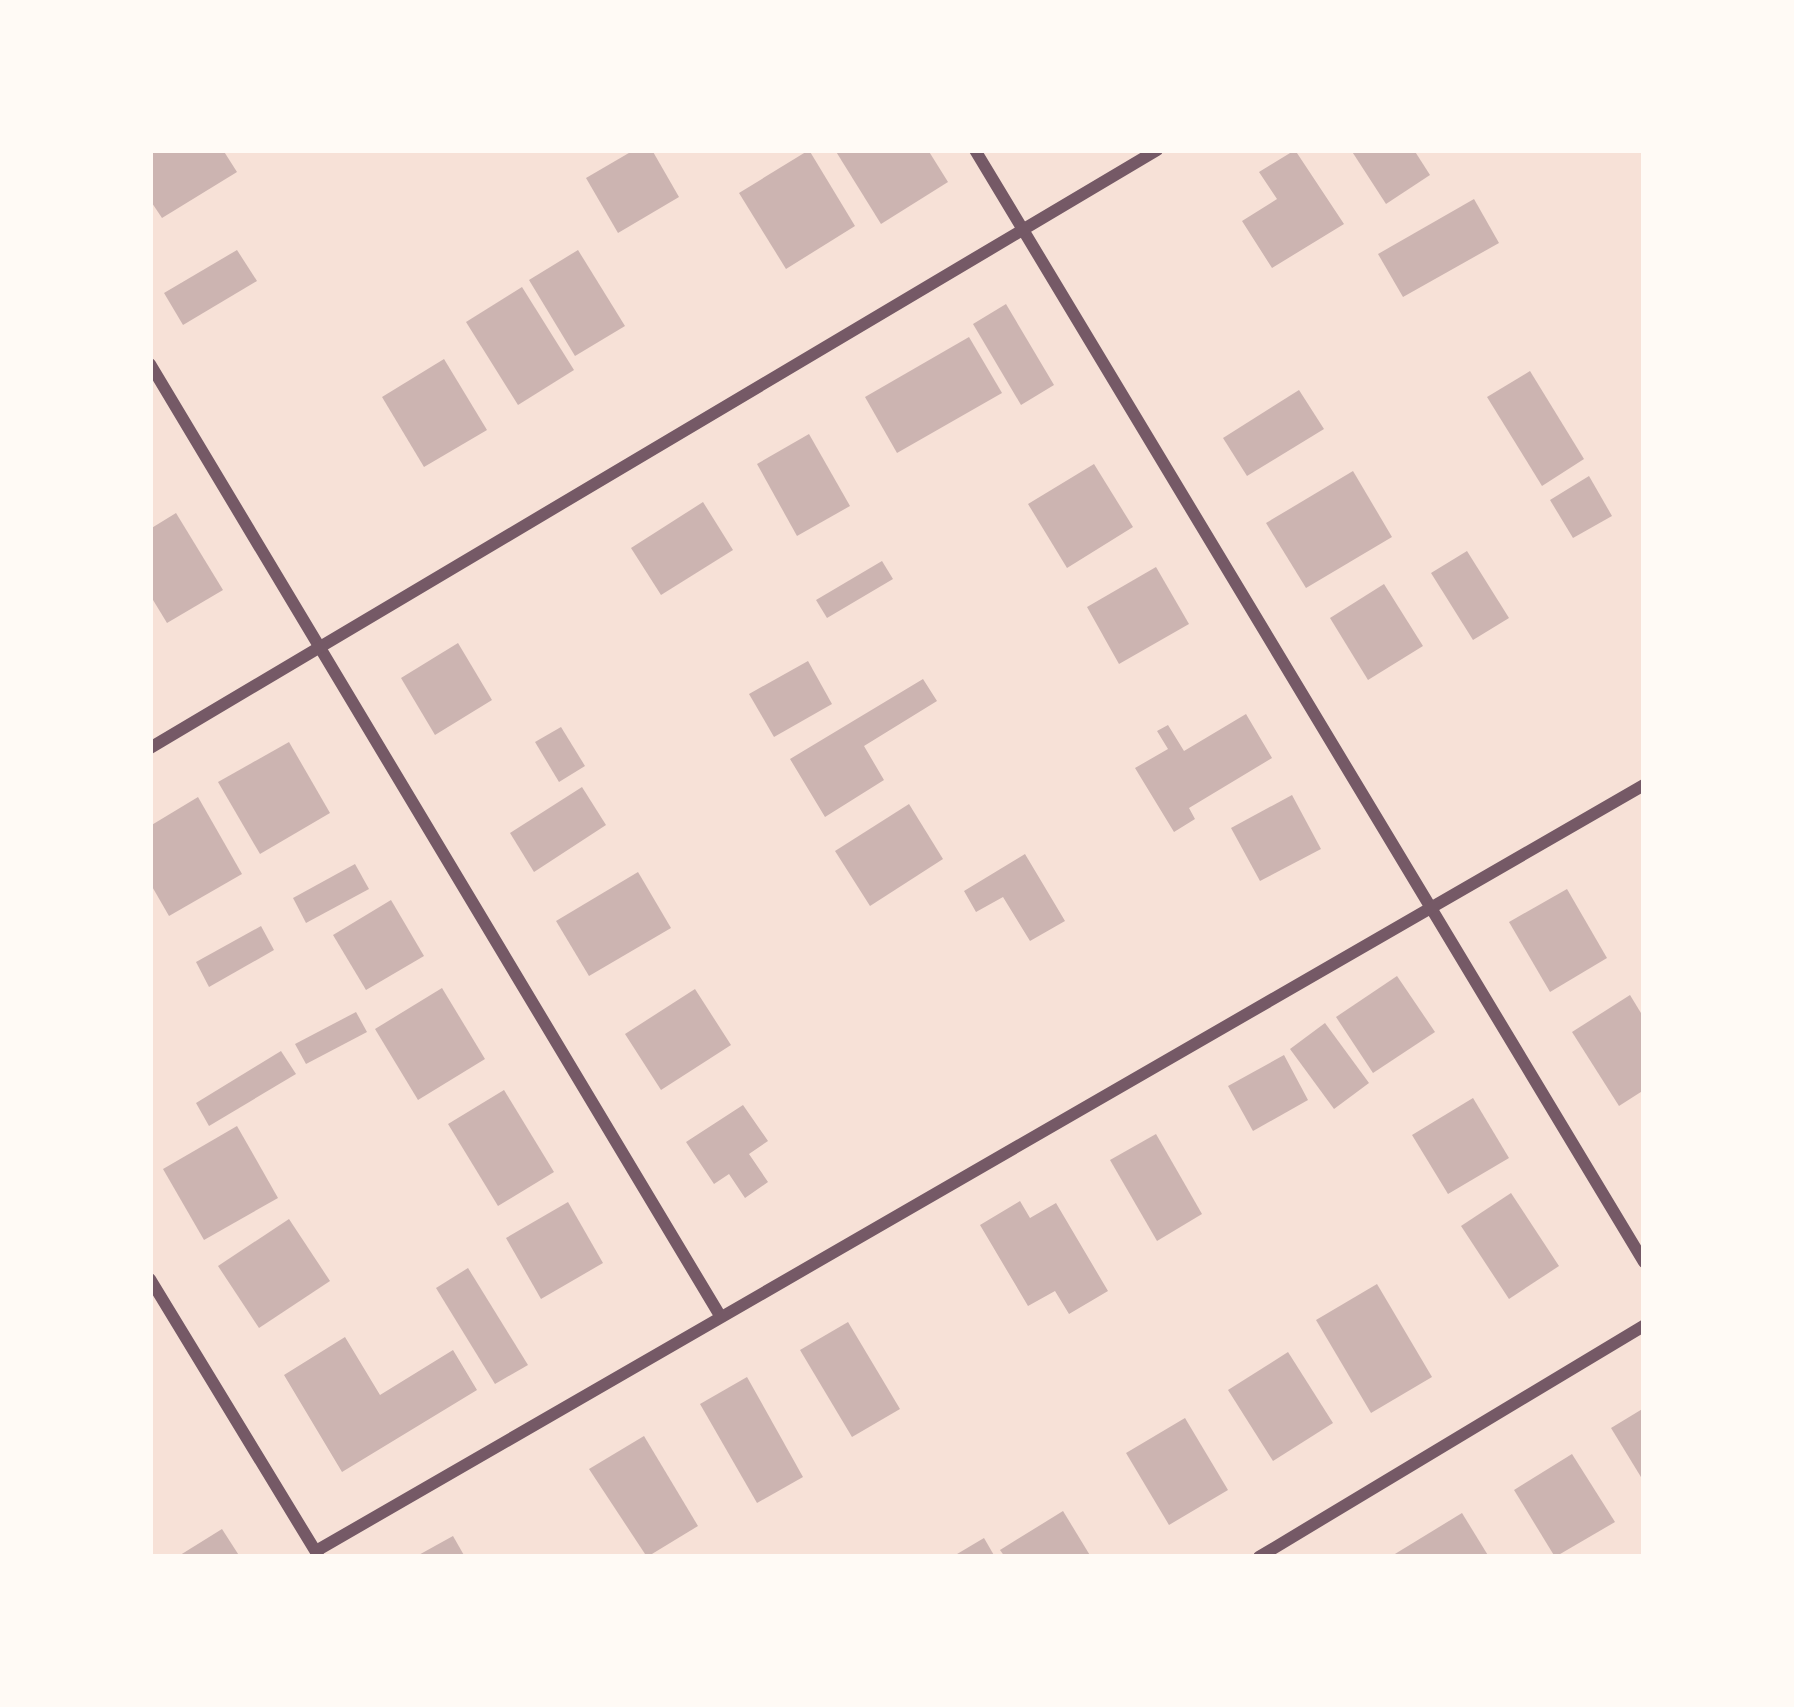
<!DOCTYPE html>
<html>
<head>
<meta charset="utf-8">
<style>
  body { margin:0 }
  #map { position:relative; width:1794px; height:1707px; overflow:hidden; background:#f7e1d7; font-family:Inter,sans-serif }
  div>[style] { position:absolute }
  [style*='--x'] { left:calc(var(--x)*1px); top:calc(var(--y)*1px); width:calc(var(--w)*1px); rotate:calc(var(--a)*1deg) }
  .building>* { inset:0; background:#ccb4b1 }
  .minor>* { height:12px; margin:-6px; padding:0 6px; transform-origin:6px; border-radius:6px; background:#755966 }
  span { translate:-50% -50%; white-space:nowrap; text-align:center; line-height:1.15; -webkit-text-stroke:10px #fffaf5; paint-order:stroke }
  .frame { position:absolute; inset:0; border:153px solid #fffaf5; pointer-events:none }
</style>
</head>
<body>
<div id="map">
  <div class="building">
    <i style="clip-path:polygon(150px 150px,223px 150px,237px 172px,162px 218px,150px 200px)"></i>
    <i style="clip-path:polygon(634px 150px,652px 150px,679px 197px,618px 233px,586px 178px)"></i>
    <i style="clip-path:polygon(809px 150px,855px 226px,786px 269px,739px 193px)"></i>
    <i style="clip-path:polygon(835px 150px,928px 150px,948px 182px,881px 224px)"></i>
    <i style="clip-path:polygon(1295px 150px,1344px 224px,1272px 268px,1242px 221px,1277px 199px,1259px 172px)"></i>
    <i style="clip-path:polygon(1351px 150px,1414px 150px,1430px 175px,1386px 204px)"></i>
    <i style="clip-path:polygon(1474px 199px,1499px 243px,1403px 297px,1378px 254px)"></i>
    <i style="clip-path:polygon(237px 250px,257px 281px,183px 325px,164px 293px)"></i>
    <i style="clip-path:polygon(578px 250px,625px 326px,575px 356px,529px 280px)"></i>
    <i style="clip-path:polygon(522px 287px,574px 370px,518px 405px,466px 322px)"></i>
    <i style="clip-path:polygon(1006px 304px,1054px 385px,1021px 405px,973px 324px)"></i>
    <i style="clip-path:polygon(969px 337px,1002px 393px,897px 453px,865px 397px)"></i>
    <i style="clip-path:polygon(444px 359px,487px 430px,424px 467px,382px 397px)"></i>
    <i style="clip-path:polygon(1530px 371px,1584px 459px,1542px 486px,1487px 397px)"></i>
    <i style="clip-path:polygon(1299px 390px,1324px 429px,1247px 476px,1223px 438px)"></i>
    <i style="clip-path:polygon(809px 434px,850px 506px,797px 536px,757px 464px)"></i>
    <i style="clip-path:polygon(1094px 464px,1133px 527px,1067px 568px,1028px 504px)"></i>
    <i style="clip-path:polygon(1353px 471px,1392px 537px,1306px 588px,1266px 523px)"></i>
    <i style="clip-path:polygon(1589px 476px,1612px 516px,1573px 538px,1550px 500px)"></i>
    <i style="clip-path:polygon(703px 502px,733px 550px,661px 595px,631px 548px)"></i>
    <i style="clip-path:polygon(176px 513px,223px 590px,167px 623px,150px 595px,150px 529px)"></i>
    <i style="clip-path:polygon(1467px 551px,1509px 618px,1473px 640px,1431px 573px)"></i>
    <i style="clip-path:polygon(882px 561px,893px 579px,827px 618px,816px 600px)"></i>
    <i style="clip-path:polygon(1156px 567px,1189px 624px,1119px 664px,1087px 607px)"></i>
    <i style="clip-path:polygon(1384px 584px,1423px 646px,1368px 680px,1330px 618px)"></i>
    <i style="clip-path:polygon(458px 643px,492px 700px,435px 735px,401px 678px)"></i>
    <i style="clip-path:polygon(808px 661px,832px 704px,774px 737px,749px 694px)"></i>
    <i style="clip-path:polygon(923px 679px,937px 701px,864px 746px,884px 780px,825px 817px,790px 759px)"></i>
    <i style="clip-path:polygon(1246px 714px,1272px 758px,1189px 808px,1195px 819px,1174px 832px,1135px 768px,1168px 749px,1157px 731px,1168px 725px,1184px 751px)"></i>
    <i style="clip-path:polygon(561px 727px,585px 766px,559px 782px,535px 742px)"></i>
    <i style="clip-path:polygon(289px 742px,330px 813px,260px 854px,218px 782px)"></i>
    <i style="clip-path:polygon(582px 787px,606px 825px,534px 872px,510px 833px)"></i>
    <i style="clip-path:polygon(1292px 795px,1321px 849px,1260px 881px,1231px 828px)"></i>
    <i style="clip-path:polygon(198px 797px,242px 874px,169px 916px,150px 883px,150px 826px)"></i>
    <i style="clip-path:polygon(909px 804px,943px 859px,870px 906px,835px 851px)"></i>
    <i style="clip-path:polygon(1025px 854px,1065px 921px,1030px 941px,1003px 897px,976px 912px,964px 891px)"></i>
    <i style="clip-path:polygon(355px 864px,369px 889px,306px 923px,293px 898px)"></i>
    <i style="clip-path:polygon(638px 872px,671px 928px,589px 976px,556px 921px)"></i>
    <i style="clip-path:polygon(1567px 889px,1607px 958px,1550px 992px,1509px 922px)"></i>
    <i style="clip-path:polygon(391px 900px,424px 956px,366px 990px,333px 935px)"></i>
    <i style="clip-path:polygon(261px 926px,274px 950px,209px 987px,196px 962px)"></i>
    <i style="clip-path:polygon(1397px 976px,1435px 1032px,1373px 1073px,1336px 1017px)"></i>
    <i style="clip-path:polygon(442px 988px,485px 1059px,418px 1100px,375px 1029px)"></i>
    <i style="clip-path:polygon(695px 989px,731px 1045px,661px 1090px,625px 1034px)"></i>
    <i style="clip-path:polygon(1630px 995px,1644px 1018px,1644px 1090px,1619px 1106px,1572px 1032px)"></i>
    <i style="clip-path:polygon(356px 1012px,367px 1032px,306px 1064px,295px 1044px)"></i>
    <i style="clip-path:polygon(1325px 1023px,1369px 1083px,1334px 1109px,1290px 1049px)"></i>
    <i style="clip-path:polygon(281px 1051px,296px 1074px,209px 1126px,196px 1103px)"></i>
    <i style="clip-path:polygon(1284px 1055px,1308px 1100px,1253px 1131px,1228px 1086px)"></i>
    <i style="clip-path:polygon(504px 1090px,554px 1172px,498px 1206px,448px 1124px)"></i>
    <i style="clip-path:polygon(1473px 1098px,1509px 1158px,1448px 1194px,1412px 1135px)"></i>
    <i style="clip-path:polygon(743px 1105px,768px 1141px,749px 1154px,768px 1182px,745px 1198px,729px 1174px,714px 1184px,686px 1142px)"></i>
    <i style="clip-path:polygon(237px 1126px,278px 1198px,204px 1240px,163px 1169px)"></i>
    <i style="clip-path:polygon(1156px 1134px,1202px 1214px,1157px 1241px,1110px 1160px)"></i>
    <i style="clip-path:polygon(1511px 1193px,1559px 1266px,1509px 1299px,1461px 1226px)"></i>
    <i style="clip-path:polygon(1020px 1201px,1030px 1218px,1056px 1203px,1108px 1291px,1069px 1314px,1055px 1291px,1028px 1306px,980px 1225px)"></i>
    <i style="clip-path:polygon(568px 1202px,603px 1263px,541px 1299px,506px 1238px)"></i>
    <i style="clip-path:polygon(289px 1219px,330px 1281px,259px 1328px,218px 1266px)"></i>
    <i style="clip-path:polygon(468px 1268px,528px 1365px,495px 1384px,436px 1288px)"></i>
    <i style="clip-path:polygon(1377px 1284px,1432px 1377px,1371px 1413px,1316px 1320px)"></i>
    <i style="clip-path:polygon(848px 1322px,900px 1409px,852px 1437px,800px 1350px)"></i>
    <i style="clip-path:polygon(345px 1337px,380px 1395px,453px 1350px,477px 1390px,342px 1472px,284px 1375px)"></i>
    <i style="clip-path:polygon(1288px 1352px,1333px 1423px,1273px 1461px,1228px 1390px)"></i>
    <i style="clip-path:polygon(747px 1377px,803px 1477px,757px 1503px,700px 1404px)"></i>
    <i style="clip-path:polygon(1644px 1408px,1644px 1482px,1611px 1428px)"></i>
    <i style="clip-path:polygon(1185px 1418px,1228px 1490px,1169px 1525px,1126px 1453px)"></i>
    <i style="clip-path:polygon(644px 1436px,698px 1526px,647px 1557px,589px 1469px)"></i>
    <i style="clip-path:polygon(1572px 1454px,1615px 1522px,1555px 1557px,1514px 1490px)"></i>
    <i style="clip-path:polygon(1063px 1511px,1091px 1557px,1005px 1557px,1000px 1550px)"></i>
    <i style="clip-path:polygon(1462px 1513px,1489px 1557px,1390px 1557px)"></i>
    <i style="clip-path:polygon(222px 1529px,240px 1557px,177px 1557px)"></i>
    <i style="clip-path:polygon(453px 1536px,465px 1557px,415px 1557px)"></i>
    <i style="clip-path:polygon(984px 1538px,995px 1557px,952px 1557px)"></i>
  </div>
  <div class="minor">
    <i style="--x:975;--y:150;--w:1298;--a:58.97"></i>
    <i style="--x:150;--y:364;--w:1107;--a:59.08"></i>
    <i style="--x:150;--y:748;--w:1171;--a:-30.7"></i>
    <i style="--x:150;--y:1279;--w:323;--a:58.7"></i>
    <i style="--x:316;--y:1551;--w:1533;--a:-29.98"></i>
    <i style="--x:1259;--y:1557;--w:449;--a:-31"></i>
  </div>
  <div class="frame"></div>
</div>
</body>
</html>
